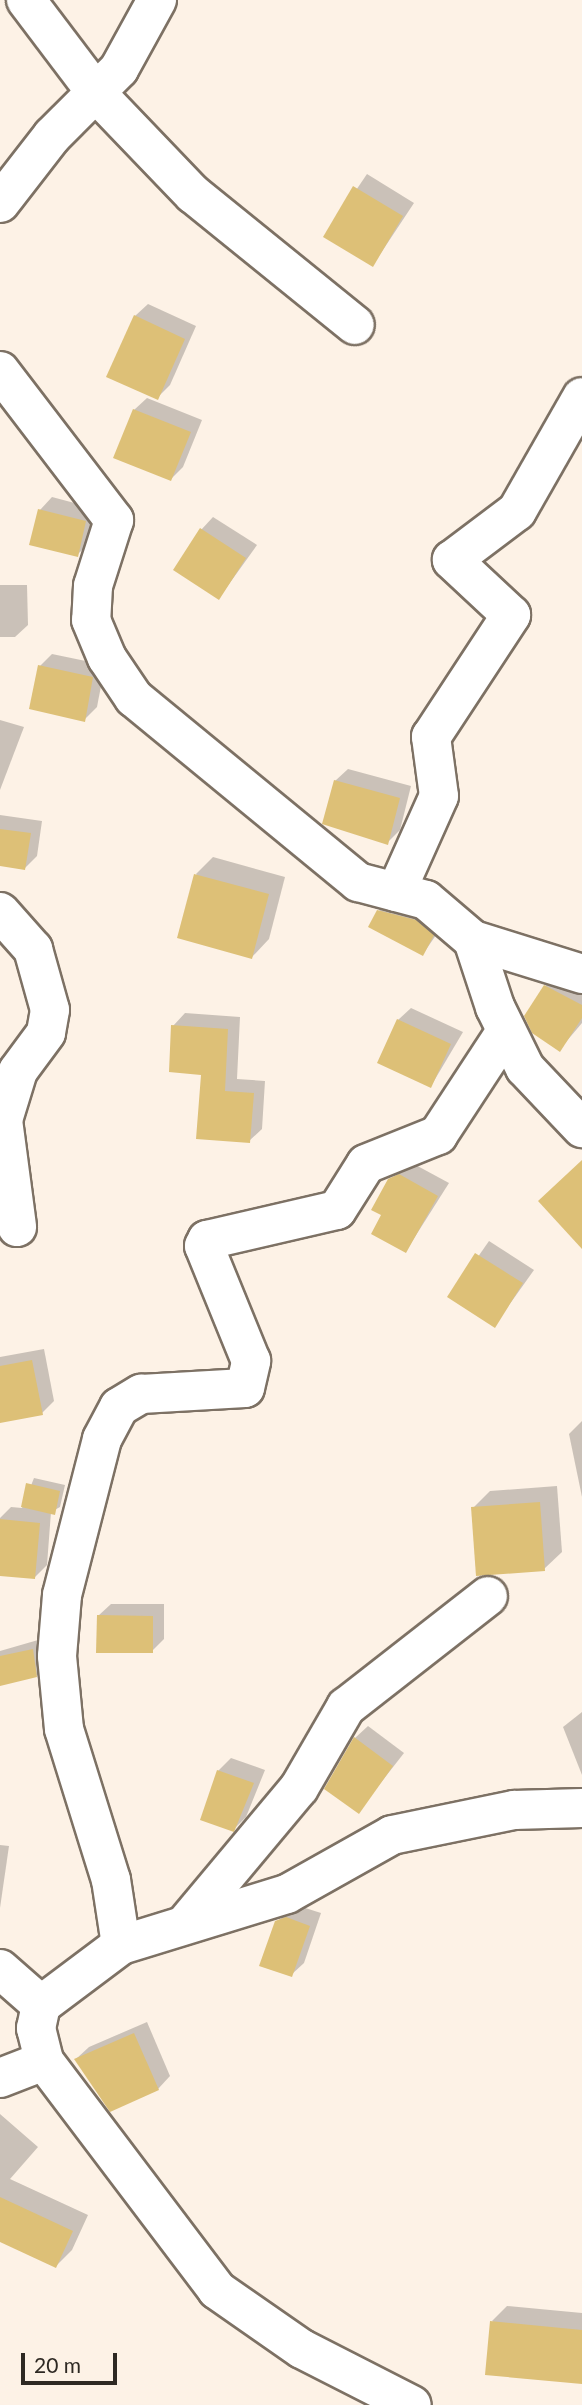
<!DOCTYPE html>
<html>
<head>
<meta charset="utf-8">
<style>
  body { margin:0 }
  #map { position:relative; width:582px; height:2405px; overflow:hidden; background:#fdf2e6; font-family:Lato,sans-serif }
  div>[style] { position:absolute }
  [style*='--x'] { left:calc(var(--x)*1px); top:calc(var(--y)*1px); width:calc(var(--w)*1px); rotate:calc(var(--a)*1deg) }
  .shadow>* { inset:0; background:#0003 }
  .building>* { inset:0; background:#ddc077 }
  .roads { filter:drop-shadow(2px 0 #7d7164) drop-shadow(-2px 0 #7d7164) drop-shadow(0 2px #7d7164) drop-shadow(0 -2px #7d7164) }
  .minor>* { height:38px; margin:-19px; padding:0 19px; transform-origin:19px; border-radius:19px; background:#fff }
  span { translate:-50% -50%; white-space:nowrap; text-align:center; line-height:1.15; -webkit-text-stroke:5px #fdf2e6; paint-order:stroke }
  .scale { position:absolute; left:21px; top:2353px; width:96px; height:32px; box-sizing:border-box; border:4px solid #2e2923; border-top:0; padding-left:9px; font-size:21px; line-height:24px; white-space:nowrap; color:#2e2923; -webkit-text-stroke:5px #fdf2e6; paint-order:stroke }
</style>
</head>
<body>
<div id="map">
  <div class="shadow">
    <i style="clip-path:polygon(367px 174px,414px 203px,373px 265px,325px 236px)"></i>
    <i style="clip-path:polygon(148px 304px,196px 326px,170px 385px,157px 398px,135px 316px)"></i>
    <i style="clip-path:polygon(147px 398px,202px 420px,183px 467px,171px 479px,134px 410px)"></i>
    <i style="clip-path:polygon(52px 497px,97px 509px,90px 542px,77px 555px,40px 510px)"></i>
    <i style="clip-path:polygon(213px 517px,257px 545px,219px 598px,201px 530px)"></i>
    <i style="clip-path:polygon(0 585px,27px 585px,28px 625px,15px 637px,0 637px)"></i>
    <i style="clip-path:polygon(52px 654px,105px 665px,97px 707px,84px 720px,40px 666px)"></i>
    <i style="clip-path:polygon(0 720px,24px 727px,0 790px)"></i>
    <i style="clip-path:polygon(348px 769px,411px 786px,400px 830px,387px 843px,335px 781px)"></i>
    <i style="clip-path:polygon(0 815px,42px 821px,37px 856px,25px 868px,0 864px)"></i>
    <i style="clip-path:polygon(213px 857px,285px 877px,269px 939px,252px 957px,196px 874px)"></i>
    <i style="clip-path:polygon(391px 898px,445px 922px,423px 954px,379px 911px)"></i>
    <i style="clip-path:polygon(557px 974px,582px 987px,582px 1023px,560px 1049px,545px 986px)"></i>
    <i style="clip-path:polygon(411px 1008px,463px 1032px,431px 1086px,398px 1020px)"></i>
    <i style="clip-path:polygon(185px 1013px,240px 1017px,237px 1079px,265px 1081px,262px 1129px,249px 1141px,173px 1026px)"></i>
    <i style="clip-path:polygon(412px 1163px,449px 1183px,406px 1251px,383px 1214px,390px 1180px)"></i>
    <i style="clip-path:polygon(489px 1241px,534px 1270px,494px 1326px,450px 1297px)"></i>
    <i style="clip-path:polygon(44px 1349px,54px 1401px,42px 1413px,0 1421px,0 1357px)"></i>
    <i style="clip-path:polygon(582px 1421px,582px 1497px,569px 1434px)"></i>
    <i style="clip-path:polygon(34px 1478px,65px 1485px,60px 1507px,51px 1512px,47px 1565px,35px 1577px,0 1575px,0 1518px,11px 1507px,22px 1508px)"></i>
    <i style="clip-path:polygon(557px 1486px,562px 1552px,544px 1569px,473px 1508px,490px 1491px)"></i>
    <i style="clip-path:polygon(111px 1604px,164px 1604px,164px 1639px,152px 1651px,98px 1616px)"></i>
    <i style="clip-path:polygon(45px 1638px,49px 1663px,36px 1676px,0 1684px,0 1651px)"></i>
    <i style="clip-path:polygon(582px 1712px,582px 1775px,563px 1727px)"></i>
    <i style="clip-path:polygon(368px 1726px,404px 1753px,358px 1812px,355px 1738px)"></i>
    <i style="clip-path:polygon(231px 1758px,265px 1770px,246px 1817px,233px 1830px,218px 1771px)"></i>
    <i style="clip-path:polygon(0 1845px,9px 1846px,0 1908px)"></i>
    <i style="clip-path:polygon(299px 1906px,321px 1913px,304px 1963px,291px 1975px,276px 1922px)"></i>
    <i style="clip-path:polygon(147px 2022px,170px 2076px,158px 2089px,76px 2059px,89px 2047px)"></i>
    <i style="clip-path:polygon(0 2114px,38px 2147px,10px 2179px,88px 2215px,72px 2250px,56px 2266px,0 2237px)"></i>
    <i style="clip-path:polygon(507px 2306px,582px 2313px,582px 2383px,492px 2321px)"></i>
  </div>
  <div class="building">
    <i style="clip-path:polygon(353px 186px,403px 216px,373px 267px,323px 237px)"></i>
    <i style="clip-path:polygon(134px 315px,185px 339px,158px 400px,106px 377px)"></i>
    <i style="clip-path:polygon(133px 409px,191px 432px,171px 481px,113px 458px)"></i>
    <i style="clip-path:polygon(38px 509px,86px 521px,78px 557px,29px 545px)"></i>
    <i style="clip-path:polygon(200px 528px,246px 558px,219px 600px,173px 570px)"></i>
    <i style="clip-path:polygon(38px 665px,93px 677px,85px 722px,29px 709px)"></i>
    <i style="clip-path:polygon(334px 780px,400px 798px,388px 845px,322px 824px)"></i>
    <i style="clip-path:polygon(0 829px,31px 833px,25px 870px,0 866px)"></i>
    <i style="clip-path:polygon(194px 874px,269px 894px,252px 959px,177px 938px)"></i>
    <i style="clip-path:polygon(377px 910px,416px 920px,434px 935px,423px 956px,368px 927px)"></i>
    <i style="clip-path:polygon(544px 985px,582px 1005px,582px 1018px,560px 1052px,532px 1033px,524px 1016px)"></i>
    <i style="clip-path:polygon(397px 1019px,451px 1044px,431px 1088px,377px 1063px)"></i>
    <i style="clip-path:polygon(171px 1025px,228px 1029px,225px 1091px,254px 1093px,250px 1143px,196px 1139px,201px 1075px,169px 1072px)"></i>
    <i style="clip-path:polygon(582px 1160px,582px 1249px,538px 1201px)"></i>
    <i style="clip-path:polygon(399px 1174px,438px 1196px,406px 1253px,371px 1234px,381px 1215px,371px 1210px,388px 1179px)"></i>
    <i style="clip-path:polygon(475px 1253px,523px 1283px,495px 1328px,447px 1297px)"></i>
    <i style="clip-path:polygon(32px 1360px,43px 1415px,0 1423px,0 1366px)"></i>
    <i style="clip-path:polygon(26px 1483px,60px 1491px,55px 1515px,21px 1507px)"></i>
    <i style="clip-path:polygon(540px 1502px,545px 1571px,476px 1576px,471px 1507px)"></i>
    <i style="clip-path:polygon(0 1519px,40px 1523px,35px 1579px,0 1576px)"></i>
    <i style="clip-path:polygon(97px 1615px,153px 1616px,153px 1653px,96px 1653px)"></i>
    <i style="clip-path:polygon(33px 1649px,37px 1677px,0 1686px,0 1656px)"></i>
    <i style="clip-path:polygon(354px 1737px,393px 1766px,359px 1814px,324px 1789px)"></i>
    <i style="clip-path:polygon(217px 1770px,254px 1783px,234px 1832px,200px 1820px)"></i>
    <i style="clip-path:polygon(286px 1917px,310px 1926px,292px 1977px,259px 1966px,275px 1921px)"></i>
    <i style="clip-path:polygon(134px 2033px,159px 2090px,110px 2112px,74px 2059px)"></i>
    <i style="clip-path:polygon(0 2197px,73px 2231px,56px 2268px,0 2242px)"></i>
    <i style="clip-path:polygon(490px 2321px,582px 2330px,582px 2384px,485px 2375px)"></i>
  </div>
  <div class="roads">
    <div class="minor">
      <i style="--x:26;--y:0;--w:118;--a:52.9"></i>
      <i style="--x:97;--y:94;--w:139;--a:46.2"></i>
      <i style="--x:193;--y:194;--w:208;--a:39"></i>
      <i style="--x:0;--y:203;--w:85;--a:-52.2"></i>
      <i style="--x:52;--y:136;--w:95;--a:-45"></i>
      <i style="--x:119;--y:69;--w:79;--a:-61.2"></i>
      <i style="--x:0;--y:371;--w:188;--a:52.6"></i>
      <i style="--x:114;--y:520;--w:69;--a:107.7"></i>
      <i style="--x:93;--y:586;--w:34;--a:93"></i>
      <i style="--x:91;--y:620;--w:41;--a:67.2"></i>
      <i style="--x:107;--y:658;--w:48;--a:56"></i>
      <i style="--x:134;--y:698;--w:290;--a:39.4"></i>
      <i style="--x:358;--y:882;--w:70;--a:14.8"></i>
      <i style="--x:426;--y:900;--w:62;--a:40.4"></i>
      <i style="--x:473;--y:940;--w:114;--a:17.3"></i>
      <i style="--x:396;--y:892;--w:105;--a:-65.9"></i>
      <i style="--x:439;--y:796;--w:60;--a:-97.7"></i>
      <i style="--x:431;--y:737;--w:146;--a:-56.7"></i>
      <i style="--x:511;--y:615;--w:81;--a:-137"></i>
      <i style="--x:452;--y:560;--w:81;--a:-37"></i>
      <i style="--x:517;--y:511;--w:131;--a:-60.3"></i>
      <i style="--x:0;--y:912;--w:50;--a:48.3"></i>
      <i style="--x:33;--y:949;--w:63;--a:74.4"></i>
      <i style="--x:50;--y:1010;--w:23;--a:100"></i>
      <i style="--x:46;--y:1033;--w:47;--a:126.4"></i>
      <i style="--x:18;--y:1071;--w:51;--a:107"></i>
      <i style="--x:3;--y:1120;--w:108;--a:82.5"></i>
      <i style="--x:473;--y:940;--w:71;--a:71.8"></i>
      <i style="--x:495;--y:1007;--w:68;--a:63.8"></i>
      <i style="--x:525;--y:1068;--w:83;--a:46.5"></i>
      <i style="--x:186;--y:1923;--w:176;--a:-50.1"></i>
      <i style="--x:299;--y:1788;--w:94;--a:-59.9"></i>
      <i style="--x:346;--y:1707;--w:180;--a:-38"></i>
      <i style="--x:121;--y:1945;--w:66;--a:-98.7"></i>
      <i style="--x:111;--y:1880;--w:158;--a:-107.3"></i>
      <i style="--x:64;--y:1729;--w:73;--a:-95.5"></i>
      <i style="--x:57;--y:1656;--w:61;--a:-85.3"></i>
      <i style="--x:62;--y:1595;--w:161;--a:-75.6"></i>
      <i style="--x:102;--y:1439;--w:36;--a:-62"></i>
      <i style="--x:119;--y:1407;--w:26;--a:-31"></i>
      <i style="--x:141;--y:1394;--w:104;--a:-3.3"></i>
      <i style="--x:245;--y:1388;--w:28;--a:-77"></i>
      <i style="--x:251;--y:1361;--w:124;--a:-112.2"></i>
      <i style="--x:204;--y:1246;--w:7;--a:-63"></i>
      <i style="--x:207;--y:1240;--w:133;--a:-13"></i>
      <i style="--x:337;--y:1210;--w:54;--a:-57.8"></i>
      <i style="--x:366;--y:1164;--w:78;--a:-21.9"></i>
      <i style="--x:438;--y:1135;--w:124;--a:-56.8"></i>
      <i style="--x:0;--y:1969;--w:55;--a:41.3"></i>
      <i style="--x:41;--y:2005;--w:24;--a:102"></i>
      <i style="--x:36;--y:2028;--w:34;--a:76"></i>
      <i style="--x:44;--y:2061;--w:287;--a:52.9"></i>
      <i style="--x:217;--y:2290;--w:103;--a:34.8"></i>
      <i style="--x:302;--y:2349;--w:123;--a:27"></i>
      <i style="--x:41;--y:2005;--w:100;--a:-36.9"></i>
      <i style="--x:121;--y:1945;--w:174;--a:-17.1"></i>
      <i style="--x:287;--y:1894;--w:120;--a:-29.3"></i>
      <i style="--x:392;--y:1835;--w:125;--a:-11.6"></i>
      <i style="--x:514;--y:1810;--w:68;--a:-1.7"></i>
      <i style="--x:0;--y:2078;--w:47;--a:-21.1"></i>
    </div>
  </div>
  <div class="scale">20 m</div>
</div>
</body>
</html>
